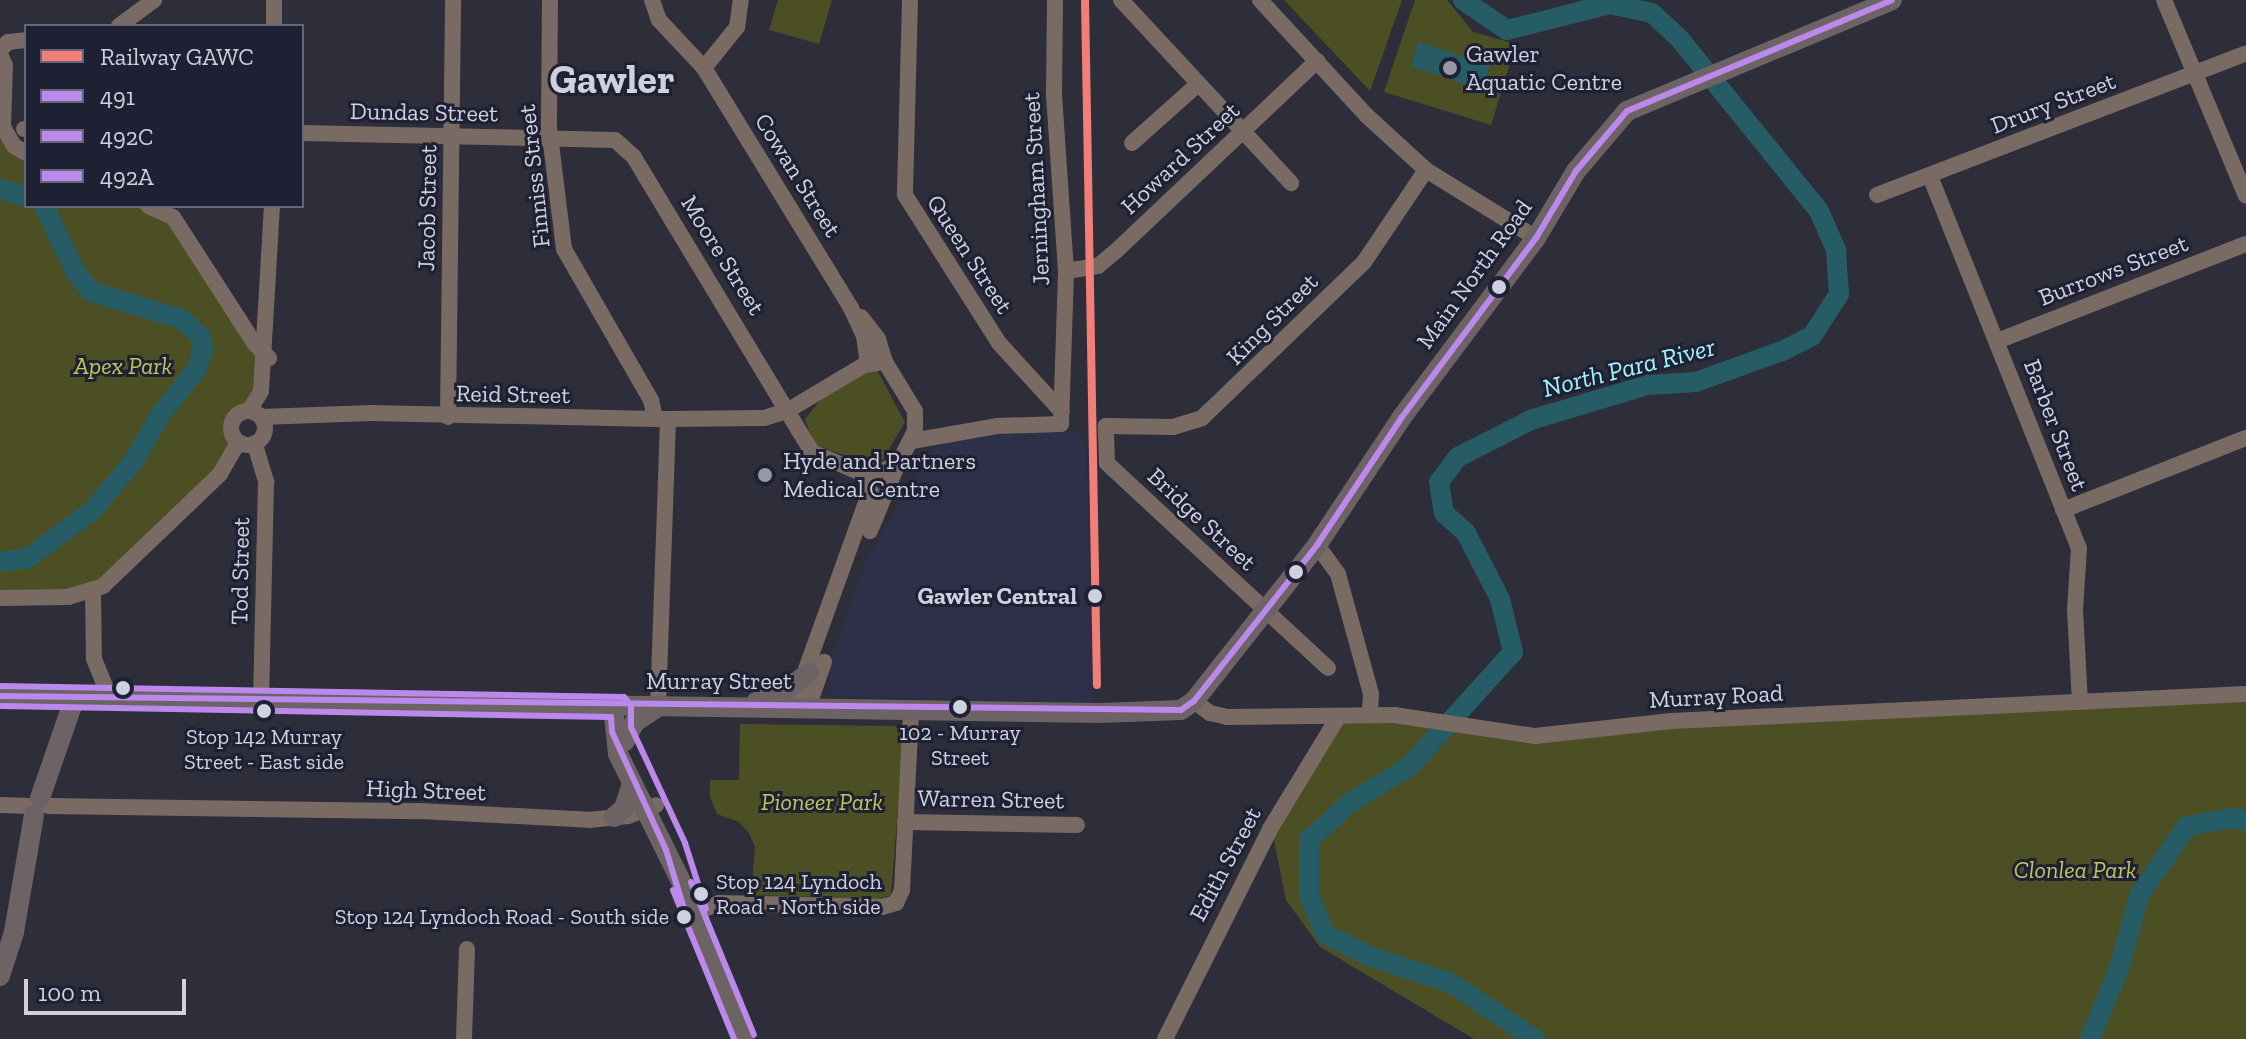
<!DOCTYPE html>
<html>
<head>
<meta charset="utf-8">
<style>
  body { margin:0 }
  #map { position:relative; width:2246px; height:1039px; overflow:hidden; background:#2d2e39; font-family:"Zilla Slab",serif }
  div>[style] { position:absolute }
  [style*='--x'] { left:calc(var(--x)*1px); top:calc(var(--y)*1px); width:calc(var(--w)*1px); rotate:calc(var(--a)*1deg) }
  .built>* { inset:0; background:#2d3048 }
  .green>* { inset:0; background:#4c4f23 }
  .water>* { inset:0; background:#265c65 }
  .river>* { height:20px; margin:-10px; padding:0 10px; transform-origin:10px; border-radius:10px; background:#265c65 }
  .minor>* { height:16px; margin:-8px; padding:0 8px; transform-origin:8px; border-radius:8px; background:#796a64 }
  .minor>.ring { margin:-8px; padding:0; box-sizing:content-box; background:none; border:16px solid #796a64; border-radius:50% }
  .major>* { height:20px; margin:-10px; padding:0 10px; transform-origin:10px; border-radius:10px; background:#6d6364 }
  .bus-1>* { height:6px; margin:-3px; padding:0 3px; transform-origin:3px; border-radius:3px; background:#bb88ec }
  .bus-2>* { height:6px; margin:-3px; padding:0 3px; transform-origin:3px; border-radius:3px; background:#bb88ec }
  .bus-3>* { height:6px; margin:-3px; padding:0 3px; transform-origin:3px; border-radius:3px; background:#bb88ec }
  .rail-1>* { height:8px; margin:-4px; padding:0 4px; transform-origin:4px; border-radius:4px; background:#f27e78 }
  .dots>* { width:22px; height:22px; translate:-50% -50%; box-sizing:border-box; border:4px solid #1e2134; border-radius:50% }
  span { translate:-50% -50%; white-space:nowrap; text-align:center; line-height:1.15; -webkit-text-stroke:6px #1e2134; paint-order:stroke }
  .bus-label { font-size:22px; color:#cfd1de }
  .left { translate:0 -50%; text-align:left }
  .right { translate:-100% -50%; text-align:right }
  .poi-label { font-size:24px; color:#cfd1de }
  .street-label { font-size:24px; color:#cfd1de }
  .park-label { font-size:24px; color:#bfc758; font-style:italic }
  .stop-label { font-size:24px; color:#cfd1de; font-weight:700 }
  .water-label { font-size:26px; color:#a1f3fe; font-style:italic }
  .town-label { font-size:40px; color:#cfd1de; font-weight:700 }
  .legend { position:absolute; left:24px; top:24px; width:280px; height:184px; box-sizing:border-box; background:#1e2134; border:2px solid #656778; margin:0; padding:10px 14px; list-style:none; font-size:24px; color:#cfd1de }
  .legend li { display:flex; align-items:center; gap:16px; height:40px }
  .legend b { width:40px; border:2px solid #656778 }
  .scale { position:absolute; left:24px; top:979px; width:162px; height:36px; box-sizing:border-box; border:4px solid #cfd1de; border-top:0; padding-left:10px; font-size:24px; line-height:28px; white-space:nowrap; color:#cfd1de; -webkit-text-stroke:6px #1e2134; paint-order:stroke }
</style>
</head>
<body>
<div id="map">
  <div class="built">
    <i style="clip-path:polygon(1020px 432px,1086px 433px,1093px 703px,833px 696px,827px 670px,866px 562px,931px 450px,941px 443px)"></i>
  </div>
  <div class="green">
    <i style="clip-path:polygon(778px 0,832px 0,819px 44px,769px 30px)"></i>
    <i style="clip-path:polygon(1284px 0,1402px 0,1370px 91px)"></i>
    <i style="clip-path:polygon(1415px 0,1447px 0,1473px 32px,1516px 44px,1491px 125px,1384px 92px)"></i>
    <i style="clip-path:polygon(0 54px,3px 127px,26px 153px,26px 206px,148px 206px,173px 217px,265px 353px,249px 411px,232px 421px,235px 440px,228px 464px,103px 586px,0 598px)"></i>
    <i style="clip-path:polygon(877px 370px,905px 422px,878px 468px,814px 444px,805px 419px,822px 398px,862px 373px)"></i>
    <i style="clip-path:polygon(2246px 694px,2246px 1039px,1474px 1039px,1320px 947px,1286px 900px,1272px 830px,1338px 717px,1518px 735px)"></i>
    <i style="clip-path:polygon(740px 724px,895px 726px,904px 735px,891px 895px,879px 899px,751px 895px,755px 847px,749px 833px,739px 822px,717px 814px,710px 797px,710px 780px,739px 780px)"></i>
  </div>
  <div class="water">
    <i style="clip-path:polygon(1419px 42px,1490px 65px,1482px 90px,1411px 66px)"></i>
  </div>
  <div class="river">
    <i style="--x:1463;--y:0;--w:53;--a:34.3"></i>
    <i style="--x:1507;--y:30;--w:106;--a:-14.2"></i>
    <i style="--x:1610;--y:4;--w:43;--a:12.1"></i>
    <i style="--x:1652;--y:13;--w:37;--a:43"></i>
    <i style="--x:1679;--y:38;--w:223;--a:51"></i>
    <i style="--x:1819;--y:211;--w:43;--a:66.4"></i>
    <i style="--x:1836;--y:250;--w:44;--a:86.1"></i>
    <i style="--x:1839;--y:294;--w:50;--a:122.7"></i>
    <i style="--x:1812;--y:336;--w:34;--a:153"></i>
    <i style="--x:1782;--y:351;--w:91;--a:160.2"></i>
    <i style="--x:1696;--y:382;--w:48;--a:176.4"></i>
    <i style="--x:1648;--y:385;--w:120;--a:163.5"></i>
    <i style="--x:1533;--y:419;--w:84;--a:153.1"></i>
    <i style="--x:1458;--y:457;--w:31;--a:127"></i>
    <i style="--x:1439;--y:482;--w:31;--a:81"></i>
    <i style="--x:1444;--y:513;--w:30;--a:42"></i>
    <i style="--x:1466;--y:533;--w:74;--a:62.7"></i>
    <i style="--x:1500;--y:599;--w:55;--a:76.2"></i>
    <i style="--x:1513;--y:652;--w:154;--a:132.1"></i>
    <i style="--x:1410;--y:766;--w:70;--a:148.3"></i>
    <i style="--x:1350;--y:803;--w:55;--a:137.9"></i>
    <i style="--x:1309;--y:840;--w:56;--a:90"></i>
    <i style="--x:1309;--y:896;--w:41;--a:67.2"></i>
    <i style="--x:1325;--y:934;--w:49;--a:26.6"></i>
    <i style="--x:1369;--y:956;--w:86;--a:18.2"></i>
    <i style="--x:1451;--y:983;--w:101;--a:33.7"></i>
    <i style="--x:0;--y:189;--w:27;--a:17"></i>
    <i style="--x:0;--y:562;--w:28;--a:-8"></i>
    <i style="--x:28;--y:558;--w:81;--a:-36.4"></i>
    <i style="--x:93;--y:510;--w:64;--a:-50.1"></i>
    <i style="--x:134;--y:461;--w:53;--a:-60.5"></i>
    <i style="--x:160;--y:415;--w:58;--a:-51.3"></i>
    <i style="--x:196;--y:370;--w:20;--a:-70"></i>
    <i style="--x:203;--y:351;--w:14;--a:-98"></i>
    <i style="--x:201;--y:337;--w:26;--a:-137"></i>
    <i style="--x:182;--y:319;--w:94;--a:-163.3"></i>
    <i style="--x:92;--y:292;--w:25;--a:-130"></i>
    <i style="--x:76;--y:273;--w:74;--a:-115.5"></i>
    <i style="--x:2090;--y:1039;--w:74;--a:-67.6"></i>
    <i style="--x:2118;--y:971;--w:80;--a:-74.1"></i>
    <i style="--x:2140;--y:894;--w:83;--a:-55.3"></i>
    <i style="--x:2187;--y:826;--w:49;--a:-9.5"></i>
    <i style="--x:2235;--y:818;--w:11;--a:15"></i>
  </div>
  <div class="minor">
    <i style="--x:274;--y:0;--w:26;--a:90"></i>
    <i style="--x:550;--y:0;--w:127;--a:90.5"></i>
    <i style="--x:549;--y:127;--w:123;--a:83"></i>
    <i style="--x:564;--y:249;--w:174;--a:60.1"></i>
    <i style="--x:651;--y:400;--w:18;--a:77"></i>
    <i style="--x:652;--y:0;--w:21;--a:71"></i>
    <i style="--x:659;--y:20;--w:66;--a:46.8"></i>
    <i style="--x:704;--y:68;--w:53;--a:-51.2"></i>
    <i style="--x:737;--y:27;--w:27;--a:-82"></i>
    <i style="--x:910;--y:0;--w:195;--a:91.5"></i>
    <i style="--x:905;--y:195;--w:175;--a:57.6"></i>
    <i style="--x:999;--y:343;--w:93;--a:47.6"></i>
    <i style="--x:1121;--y:0;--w:250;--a:47.1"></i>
    <i style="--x:1260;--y:0;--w:156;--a:47.3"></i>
    <i style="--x:1366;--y:115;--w:81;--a:42.5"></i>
    <i style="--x:1426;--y:170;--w:129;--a:31.7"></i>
    <i style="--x:2164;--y:0;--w:212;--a:67.3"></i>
    <i style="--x:119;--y:26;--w:44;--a:-36.6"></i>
    <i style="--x:0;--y:50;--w:11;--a:-45"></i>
    <i style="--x:8;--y:42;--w:18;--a:-6"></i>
    <i style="--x:0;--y:54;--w:13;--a:67"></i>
    <i style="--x:5;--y:66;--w:61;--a:91.9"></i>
    <i style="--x:3;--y:127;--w:22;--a:60"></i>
    <i style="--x:14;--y:146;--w:14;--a:30"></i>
    <i style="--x:704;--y:68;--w:281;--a:58.5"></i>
    <i style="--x:851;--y:308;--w:31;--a:65"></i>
    <i style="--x:864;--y:336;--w:28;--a:82"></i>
    <i style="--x:24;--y:129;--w:2;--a:0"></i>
    <i style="--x:1132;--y:143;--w:89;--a:-41.8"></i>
    <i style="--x:1930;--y:176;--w:401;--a:68.2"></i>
    <i style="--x:2079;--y:548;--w:62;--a:93.7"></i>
    <i style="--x:2075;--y:610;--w:92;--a:86.9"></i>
    <i style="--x:1877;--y:195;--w:395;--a:-21"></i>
    <i style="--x:148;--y:206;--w:27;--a:24"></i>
    <i style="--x:173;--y:217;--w:151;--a:57.2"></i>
    <i style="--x:255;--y:344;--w:20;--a:45"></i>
    <i style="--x:1066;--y:271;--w:32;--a:-9"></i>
    <i style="--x:1098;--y:266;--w:23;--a:-40"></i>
    <i style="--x:1116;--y:251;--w:277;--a:-43.4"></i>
    <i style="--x:861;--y:317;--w:28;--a:52"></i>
    <i style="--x:878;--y:339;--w:24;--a:73"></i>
    <i style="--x:1997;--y:341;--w:267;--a:-21.3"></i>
    <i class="ring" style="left:231px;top:411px;width:18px;height:18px"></i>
    <i style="--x:249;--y:411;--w:23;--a:-59"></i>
    <i style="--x:261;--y:391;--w:185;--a:-86.6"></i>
    <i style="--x:261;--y:417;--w:110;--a:-2.1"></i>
    <i style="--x:371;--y:413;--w:297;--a:1.2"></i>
    <i style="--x:668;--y:419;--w:96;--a:-0.6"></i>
    <i style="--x:764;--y:418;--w:24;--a:-17"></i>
    <i style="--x:787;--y:411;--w:297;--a:-121.1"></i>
    <i style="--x:634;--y:157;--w:25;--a:-138"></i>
    <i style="--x:615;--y:140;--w:313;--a:-178.7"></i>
    <i style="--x:448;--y:417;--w:417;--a:-89.3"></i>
    <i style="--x:912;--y:441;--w:86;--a:-10"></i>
    <i style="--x:997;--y:426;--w:64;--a:-1.8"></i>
    <i style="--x:1061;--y:424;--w:153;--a:-88.1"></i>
    <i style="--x:1066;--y:271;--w:175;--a:-93.9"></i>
    <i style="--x:1054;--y:96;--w:96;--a:-89.4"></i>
    <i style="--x:255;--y:445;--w:39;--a:73"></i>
    <i style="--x:266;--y:482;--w:219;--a:91.3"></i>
    <i style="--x:2063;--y:510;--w:197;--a:-21.5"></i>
    <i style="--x:870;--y:531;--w:74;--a:-67.6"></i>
    <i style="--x:1317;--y:545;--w:36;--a:54"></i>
    <i style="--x:1338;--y:574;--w:124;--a:74.6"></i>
    <i style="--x:1371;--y:694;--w:21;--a:93"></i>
    <i style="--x:93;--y:591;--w:68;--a:89.2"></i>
    <i style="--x:94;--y:659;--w:42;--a:67.7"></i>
    <i style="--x:0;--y:598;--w:68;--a:-0.8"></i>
    <i style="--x:68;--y:597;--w:37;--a:-17"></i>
    <i style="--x:103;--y:586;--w:162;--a:-43.7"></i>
    <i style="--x:220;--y:474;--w:36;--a:-60"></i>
    <i style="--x:1328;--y:668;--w:301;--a:-137.2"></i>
    <i style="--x:1107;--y:463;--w:37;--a:-92"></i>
    <i style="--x:1106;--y:426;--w:67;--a:0.9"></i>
    <i style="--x:1173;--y:427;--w:30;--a:-17"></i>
    <i style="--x:1202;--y:418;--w:225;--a:-43.9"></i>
    <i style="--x:1364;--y:262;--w:111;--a:-56"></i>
    <i style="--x:1194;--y:701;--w:20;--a:37"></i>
    <i style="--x:1210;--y:713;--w:17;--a:13"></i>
    <i style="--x:1227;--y:717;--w:167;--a:-0.7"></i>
    <i style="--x:1394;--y:715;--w:143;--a:8.5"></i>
    <i style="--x:1535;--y:736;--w:137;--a:-6.3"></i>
    <i style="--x:1671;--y:721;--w:576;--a:-2.69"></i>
    <i style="--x:658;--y:707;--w:288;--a:-88"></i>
    <i style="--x:792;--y:708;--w:231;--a:-70.2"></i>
    <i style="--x:870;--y:491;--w:20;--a:-117"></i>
    <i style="--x:861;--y:473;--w:53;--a:-156.8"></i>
    <i style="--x:812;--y:452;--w:48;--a:-121.4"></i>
    <i style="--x:787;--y:411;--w:90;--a:-30.9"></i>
    <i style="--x:864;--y:365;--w:21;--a:-8"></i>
    <i style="--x:885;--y:362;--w:57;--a:58.5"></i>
    <i style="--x:915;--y:411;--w:20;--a:90"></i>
    <i style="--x:915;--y:431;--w:30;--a:117"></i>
    <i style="--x:901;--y:458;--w:17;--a:140"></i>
    <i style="--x:888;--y:469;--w:27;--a:172"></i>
    <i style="--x:808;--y:708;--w:49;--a:-70.8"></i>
    <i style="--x:0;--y:805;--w:30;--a:2"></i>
    <i style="--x:48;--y:806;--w:372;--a:0.8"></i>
    <i style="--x:420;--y:811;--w:169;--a:3"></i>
    <i style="--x:589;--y:820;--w:39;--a:-6"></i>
    <i style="--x:628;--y:816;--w:30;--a:-21"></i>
    <i style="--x:905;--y:822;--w:172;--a:1"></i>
    <i style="--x:696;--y:912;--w:25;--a:-21"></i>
    <i style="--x:719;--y:903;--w:163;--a:1.4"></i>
    <i style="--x:882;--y:907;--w:15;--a:-16"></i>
    <i style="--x:896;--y:903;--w:14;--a:-65"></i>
    <i style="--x:902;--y:890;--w:180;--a:-87.1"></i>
    <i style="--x:464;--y:1039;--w:90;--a:-88.1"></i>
    <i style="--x:1165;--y:1039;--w:235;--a:-63.4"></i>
    <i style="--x:1270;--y:829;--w:131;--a:-58.7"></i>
  </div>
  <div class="major">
    <i style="--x:0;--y:696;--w:1099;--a:0.89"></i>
    <i style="--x:1099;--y:713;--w:82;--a:-2.1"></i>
    <i style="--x:1181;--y:710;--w:16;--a:-35"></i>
    <i style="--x:1194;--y:701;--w:199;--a:-51.7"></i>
    <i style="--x:1317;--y:545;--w:154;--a:-56.4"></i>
    <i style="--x:1402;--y:417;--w:224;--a:-53.2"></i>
    <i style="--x:1536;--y:238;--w:78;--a:-59.2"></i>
    <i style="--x:1576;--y:171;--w:79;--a:-49.6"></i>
    <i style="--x:1627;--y:111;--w:287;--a:-22.7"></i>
    <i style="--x:756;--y:702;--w:28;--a:-19"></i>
    <i style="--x:782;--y:693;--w:34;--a:-37"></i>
    <i style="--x:613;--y:706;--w:48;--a:84.1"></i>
    <i style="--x:618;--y:754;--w:176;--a:63.7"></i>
    <i style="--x:696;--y:912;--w:136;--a:68.9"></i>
    <i style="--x:625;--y:741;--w:20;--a:-63"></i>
    <i style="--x:634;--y:723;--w:29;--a:-34"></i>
    <i style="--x:40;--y:798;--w:107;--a:-70.9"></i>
    <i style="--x:614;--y:817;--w:13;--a:-42"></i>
    <i style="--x:624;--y:808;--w:25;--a:-72"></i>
    <i style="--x:0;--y:976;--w:46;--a:-72.3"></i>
    <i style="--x:14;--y:932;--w:119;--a:-80.3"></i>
  </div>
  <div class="bus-1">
    <i style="--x:0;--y:696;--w:1181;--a:0.68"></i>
    <i style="--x:1181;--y:710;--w:16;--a:-35"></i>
    <i style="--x:1194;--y:701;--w:199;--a:-51.7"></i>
    <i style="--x:1317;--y:545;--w:154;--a:-56.4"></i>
    <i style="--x:1402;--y:417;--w:224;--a:-53.2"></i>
    <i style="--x:1536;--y:238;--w:78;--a:-59.2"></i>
    <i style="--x:1576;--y:171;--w:79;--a:-49.6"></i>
    <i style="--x:1627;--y:111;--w:287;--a:-22.7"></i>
  </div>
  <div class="bus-2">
    <i style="--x:0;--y:706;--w:611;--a:1.03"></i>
    <i style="--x:611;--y:717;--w:15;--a:86"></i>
    <i style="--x:612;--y:732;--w:130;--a:65.4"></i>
    <i style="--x:666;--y:850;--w:68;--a:72.9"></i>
    <i style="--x:673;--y:890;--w:161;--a:67.7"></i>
  </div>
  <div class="bus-3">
    <i style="--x:0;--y:686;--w:624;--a:1.01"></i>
    <i style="--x:624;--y:697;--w:11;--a:49"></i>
    <i style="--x:631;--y:705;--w:22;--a:90"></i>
    <i style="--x:631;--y:727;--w:128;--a:65"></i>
    <i style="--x:685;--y:843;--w:69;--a:72.3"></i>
    <i style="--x:691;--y:882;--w:165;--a:67.6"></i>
  </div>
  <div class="rail-1">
    <i style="--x:1085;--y:0;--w:685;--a:89"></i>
  </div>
  <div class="dots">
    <i style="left:1450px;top:68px;background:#9698a4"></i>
    <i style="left:1499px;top:287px;background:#cfd1de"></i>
    <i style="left:765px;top:475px;background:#9698a4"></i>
    <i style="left:1296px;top:572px;background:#cfd1de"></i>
    <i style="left:1095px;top:596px;background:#cfd1de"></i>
    <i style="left:123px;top:688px;background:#cfd1de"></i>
    <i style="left:960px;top:707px;background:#cfd1de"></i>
    <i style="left:264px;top:711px;background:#cfd1de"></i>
    <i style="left:701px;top:894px;background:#cfd1de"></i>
    <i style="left:684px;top:917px;background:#cfd1de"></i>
  </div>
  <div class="bus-label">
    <span style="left:960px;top:745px">102 - Murray<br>Street</span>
    <span style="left:264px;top:749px">Stop 142 Murray<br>Street - East side</span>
    <span class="left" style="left:716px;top:894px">Stop 124 Lyndoch<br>Road - North side</span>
    <span class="right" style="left:669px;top:917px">Stop 124 Lyndoch Road - South side</span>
  </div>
  <div class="poi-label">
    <span class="left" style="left:1466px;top:68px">Gawler<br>Aquatic Centre</span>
    <span class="left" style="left:783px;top:475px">Hyde and Partners<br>Medical Centre</span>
  </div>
  <div class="street-label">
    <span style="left:2053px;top:103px;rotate:-21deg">Drury Street</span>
    <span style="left:424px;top:112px;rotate:1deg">Dundas Street</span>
    <span style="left:1180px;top:158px;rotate:-43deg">Howard Street</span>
    <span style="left:798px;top:175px;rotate:58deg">Cowan Street</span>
    <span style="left:534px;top:176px;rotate:-96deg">Finniss Street</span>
    <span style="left:1036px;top:189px;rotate:-93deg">Jerningham Street</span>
    <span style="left:427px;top:208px;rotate:-89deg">Jacob Street</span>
    <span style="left:970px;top:254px;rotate:57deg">Queen Street</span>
    <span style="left:723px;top:255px;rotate:58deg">Moore Street</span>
    <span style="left:2113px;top:270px;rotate:-21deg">Burrows Street</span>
    <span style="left:1474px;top:274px;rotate:-54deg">Main North Road</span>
    <span style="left:1272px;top:319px;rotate:-45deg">King Street</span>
    <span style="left:513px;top:394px;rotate:1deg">Reid Street</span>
    <span style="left:2056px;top:425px;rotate:69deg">Barber Street</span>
    <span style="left:1202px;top:519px;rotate:43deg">Bridge Street</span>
    <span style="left:240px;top:571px;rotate:-89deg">Tod Street</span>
    <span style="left:719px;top:681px">Murray Street</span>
    <span style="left:1716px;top:696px;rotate:-3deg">Murray Road</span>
    <span style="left:426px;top:790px;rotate:2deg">High Street</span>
    <span style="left:991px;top:799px;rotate:1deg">Warren Street</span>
    <span style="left:1225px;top:864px;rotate:-62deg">Edith Street</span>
  </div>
  <div class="park-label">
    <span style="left:123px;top:366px">Apex Park</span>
    <span style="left:822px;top:802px">Pioneer Park</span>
    <span style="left:2075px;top:870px">Clonlea Park</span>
  </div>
  <div class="stop-label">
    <span class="right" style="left:1077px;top:596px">Gawler Central</span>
  </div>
  <div class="water-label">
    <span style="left:1629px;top:368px;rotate:-14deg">North Para River</span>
  </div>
  <div class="town-label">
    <span style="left:612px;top:79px">Gawler</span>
  </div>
  <ul class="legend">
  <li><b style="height:10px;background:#f27e78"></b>Railway GAWC</li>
  <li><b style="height:10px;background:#bb88ec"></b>491</li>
  <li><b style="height:10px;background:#bb88ec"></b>492C</li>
  <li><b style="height:10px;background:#bb88ec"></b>492A</li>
  </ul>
  <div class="scale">100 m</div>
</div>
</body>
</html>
